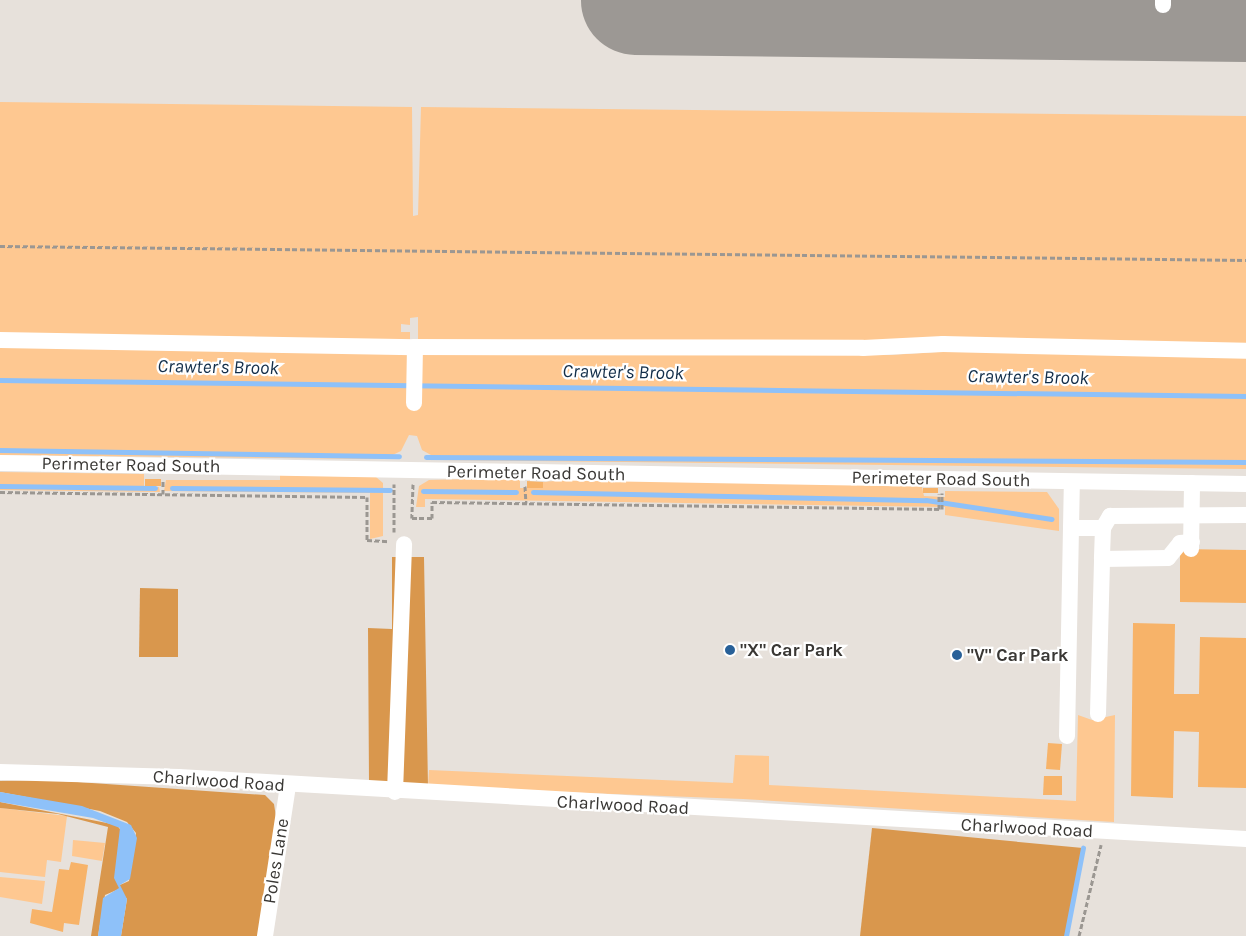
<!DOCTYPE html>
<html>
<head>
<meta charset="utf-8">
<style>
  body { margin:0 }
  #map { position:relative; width:1246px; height:936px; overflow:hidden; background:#e7e1db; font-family:Karla,sans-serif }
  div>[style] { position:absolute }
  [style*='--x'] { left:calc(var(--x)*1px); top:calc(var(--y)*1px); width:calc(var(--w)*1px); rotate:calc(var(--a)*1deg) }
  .green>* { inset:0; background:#fec891 }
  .forest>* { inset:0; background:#d9974d }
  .water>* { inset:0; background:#8ec1f9 }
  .stream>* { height:5px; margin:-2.5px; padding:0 2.5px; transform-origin:2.5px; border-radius:2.5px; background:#8ec1f9 }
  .taxiway>* { height:44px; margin:-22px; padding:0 22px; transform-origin:22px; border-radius:22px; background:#9c9894 }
  .runway>* { height:109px; margin:-54.5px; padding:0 54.5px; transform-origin:54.5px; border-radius:54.5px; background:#9c9894 }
  .building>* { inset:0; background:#f7b369 }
  .path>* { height:3px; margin-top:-1.5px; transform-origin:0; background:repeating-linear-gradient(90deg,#9b9792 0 5px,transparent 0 7.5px) }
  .minor>* { height:16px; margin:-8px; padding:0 8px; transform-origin:8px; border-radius:8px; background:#fff }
  .dots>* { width:14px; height:14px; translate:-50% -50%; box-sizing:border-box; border:2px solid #fff; border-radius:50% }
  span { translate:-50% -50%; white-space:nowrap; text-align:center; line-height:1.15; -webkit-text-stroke:4.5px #fff; paint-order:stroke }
  .street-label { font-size:18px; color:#393734 }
  .poi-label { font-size:18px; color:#393734; font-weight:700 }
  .left { translate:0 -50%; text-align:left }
  .water-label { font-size:19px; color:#132e49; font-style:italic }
</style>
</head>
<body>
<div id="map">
  <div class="green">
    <i style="clip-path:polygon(0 102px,412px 107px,413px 216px,418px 215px,421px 107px,1246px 116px,1246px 349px,418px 342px,418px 317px,410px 318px,410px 325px,401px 324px,401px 332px,410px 332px,410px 342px,0 338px)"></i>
    <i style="clip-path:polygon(0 345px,402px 351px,419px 357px,424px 351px,890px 355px,954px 351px,1246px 358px,1246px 469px,440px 460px,422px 450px,417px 436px,409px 435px,401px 451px,384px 459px,0 455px)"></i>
    <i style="clip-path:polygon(0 472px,144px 474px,144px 486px,159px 487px,160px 492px,0 490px)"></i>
    <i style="clip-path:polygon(280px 475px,376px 477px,383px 483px,383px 536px,370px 539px,370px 493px,164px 491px,166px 480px,280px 480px)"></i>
    <i style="clip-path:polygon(520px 478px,520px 488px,527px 488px,543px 482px,577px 479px,921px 483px,924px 496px,945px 497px,945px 491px,1047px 492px,1059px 509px,1059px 531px,945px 515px,945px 507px,425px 499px,425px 507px,416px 507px,419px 486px,429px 480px)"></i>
    <i style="clip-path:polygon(1078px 715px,1092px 720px,1115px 715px,1114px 822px,743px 799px,428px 787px,429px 770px,733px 783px,735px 755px,769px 756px,769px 785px,1076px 801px)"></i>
    <i style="clip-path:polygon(0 808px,67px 816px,61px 862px,47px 860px,45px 877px,0 872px)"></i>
    <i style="clip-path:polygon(73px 840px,105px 843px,102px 861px,72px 856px)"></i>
    <i style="clip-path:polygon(0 877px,45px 881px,42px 904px,0 897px)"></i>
  </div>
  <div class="forest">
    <i style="clip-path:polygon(392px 557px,424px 557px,428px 787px,369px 783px,368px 628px,392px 629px)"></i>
    <i style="clip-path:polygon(140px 588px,178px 589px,178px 657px,139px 657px)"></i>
    <i style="clip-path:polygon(49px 780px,265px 795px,274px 804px,277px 824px,259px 936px,121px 936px,127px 899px,119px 889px,105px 895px,98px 936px,91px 936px,108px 827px,58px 814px,0 808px,0 802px,117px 825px,122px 832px,116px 865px,120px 885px,129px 881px,136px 833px,127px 822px,100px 811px,0 792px,0 781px)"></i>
    <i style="clip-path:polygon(872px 828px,1083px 848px,1066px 936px,860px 936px)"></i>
  </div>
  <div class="water">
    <i style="clip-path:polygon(0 792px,82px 806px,131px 825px,137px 838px,130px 879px,120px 885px,127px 899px,121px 936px,98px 936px,103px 898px,119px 888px,114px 878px,120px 828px,93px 818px,0 802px)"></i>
  </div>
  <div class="stream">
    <i style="--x:0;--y:380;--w:1246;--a:0.74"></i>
    <i style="--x:0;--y:450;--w:399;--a:0.9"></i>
    <i style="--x:426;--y:457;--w:820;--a:0.35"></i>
    <i style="--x:0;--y:486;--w:155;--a:0.7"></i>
    <i style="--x:172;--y:488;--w:218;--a:0.5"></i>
    <i style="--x:423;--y:491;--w:93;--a:0.6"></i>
    <i style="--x:533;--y:492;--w:393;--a:1.2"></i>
    <i style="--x:926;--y:500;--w:127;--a:8.6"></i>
    <i style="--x:1066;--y:936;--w:90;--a:-79.1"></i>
  </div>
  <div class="taxiway">
    <i style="--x:722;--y:0;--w:67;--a:4.3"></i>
  </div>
  <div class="runway">
    <i style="--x:635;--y:0;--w:611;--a:0.66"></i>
  </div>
  <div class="building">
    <i style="clip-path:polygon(145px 479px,161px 479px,161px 486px,145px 486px)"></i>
    <i style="clip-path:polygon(527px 481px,543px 482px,543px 488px,527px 488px)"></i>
    <i style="clip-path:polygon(923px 488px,938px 488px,938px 493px,923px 493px)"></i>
    <i style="clip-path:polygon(1180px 549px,1246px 550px,1246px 603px,1180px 602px)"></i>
    <i style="clip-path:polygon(1133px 623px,1175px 624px,1174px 694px,1199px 694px,1200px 637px,1246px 638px,1246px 788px,1198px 787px,1199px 732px,1174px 731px,1173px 798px,1131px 796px)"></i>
    <i style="clip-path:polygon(1048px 743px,1062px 744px,1060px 770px,1046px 769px)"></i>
    <i style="clip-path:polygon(1044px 776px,1062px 776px,1062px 795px,1043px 795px)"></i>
    <i style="clip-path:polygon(71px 862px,88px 865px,79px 925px,64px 923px,63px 932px,30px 923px,32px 909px,52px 912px,59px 869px,69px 870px)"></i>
  </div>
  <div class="path">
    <i style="--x:0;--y:246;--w:1246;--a:0.64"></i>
    <i style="--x:413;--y:484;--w:34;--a:92"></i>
    <i style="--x:412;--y:518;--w:20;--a:0"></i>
    <i style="--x:432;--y:518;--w:16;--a:-90"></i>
    <i style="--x:432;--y:502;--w:510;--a:0.79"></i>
    <i style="--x:942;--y:509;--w:16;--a:-90"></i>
    <i style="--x:525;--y:486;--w:17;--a:87"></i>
    <i style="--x:0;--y:492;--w:367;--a:0.8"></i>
    <i style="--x:367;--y:497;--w:43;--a:90"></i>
    <i style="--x:367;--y:540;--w:22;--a:3"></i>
    <i style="--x:163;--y:494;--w:14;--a:-90"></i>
    <i style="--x:939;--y:509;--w:15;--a:-90"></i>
    <i style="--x:394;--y:532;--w:48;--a:-90"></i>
    <i style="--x:1079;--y:936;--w:94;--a:-76.4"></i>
  </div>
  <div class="minor">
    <i style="--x:1163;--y:5;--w:5;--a:-90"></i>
    <i style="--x:0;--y:340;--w:415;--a:1"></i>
    <i style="--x:415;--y:347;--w:448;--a:0.1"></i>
    <i style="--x:863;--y:348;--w:80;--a:-2.9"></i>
    <i style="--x:943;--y:344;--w:303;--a:1.3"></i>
    <i style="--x:414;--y:403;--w:56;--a:-89"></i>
    <i style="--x:0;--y:463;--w:1246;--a:0.97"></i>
    <i style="--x:1071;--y:528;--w:32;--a:0"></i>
    <i style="--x:1103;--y:528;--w:14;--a:-60"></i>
    <i style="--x:1110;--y:516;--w:136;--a:-0.4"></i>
    <i style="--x:1103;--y:528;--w:31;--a:92"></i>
    <i style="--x:1102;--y:559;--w:66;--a:-0.9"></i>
    <i style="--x:1168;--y:558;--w:19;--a:-51"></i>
    <i style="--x:1180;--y:543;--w:12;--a:-5"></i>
    <i style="--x:1191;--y:549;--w:66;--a:-89.1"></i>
    <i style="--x:1098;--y:714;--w:155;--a:-88.5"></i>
    <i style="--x:1067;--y:736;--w:254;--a:-88.9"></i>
    <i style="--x:0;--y:772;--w:179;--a:1.6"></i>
    <i style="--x:179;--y:777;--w:1069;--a:3.33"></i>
    <i style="--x:395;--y:792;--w:248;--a:-87.9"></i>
    <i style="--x:265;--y:936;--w:152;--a:-81.3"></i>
  </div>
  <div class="dots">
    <i style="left:730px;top:650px;background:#286098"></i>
    <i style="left:957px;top:655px;background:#286098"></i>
  </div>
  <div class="street-label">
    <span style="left:131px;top:465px;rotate:1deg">Perimeter Road South</span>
    <span style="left:536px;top:473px;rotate:1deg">Perimeter Road South</span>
    <span style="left:941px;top:479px;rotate:1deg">Perimeter Road South</span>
    <span style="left:219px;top:781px;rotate:4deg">Charlwood Road</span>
    <span style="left:623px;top:805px;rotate:3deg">Charlwood Road</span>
    <span style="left:1027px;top:828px;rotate:3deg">Charlwood Road</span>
    <span style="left:276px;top:861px;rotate:-81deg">Poles Lane</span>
  </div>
  <div class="poi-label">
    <span class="left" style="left:740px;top:650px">"X" Car Park</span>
    <span class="left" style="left:967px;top:655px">"V" Car Park</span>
  </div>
  <div class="water-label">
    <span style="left:218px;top:368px;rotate:1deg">Crawter's Brook</span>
    <span style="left:623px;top:373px;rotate:1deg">Crawter's Brook</span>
    <span style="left:1028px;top:378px;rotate:1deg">Crawter's Brook</span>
  </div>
</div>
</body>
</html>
